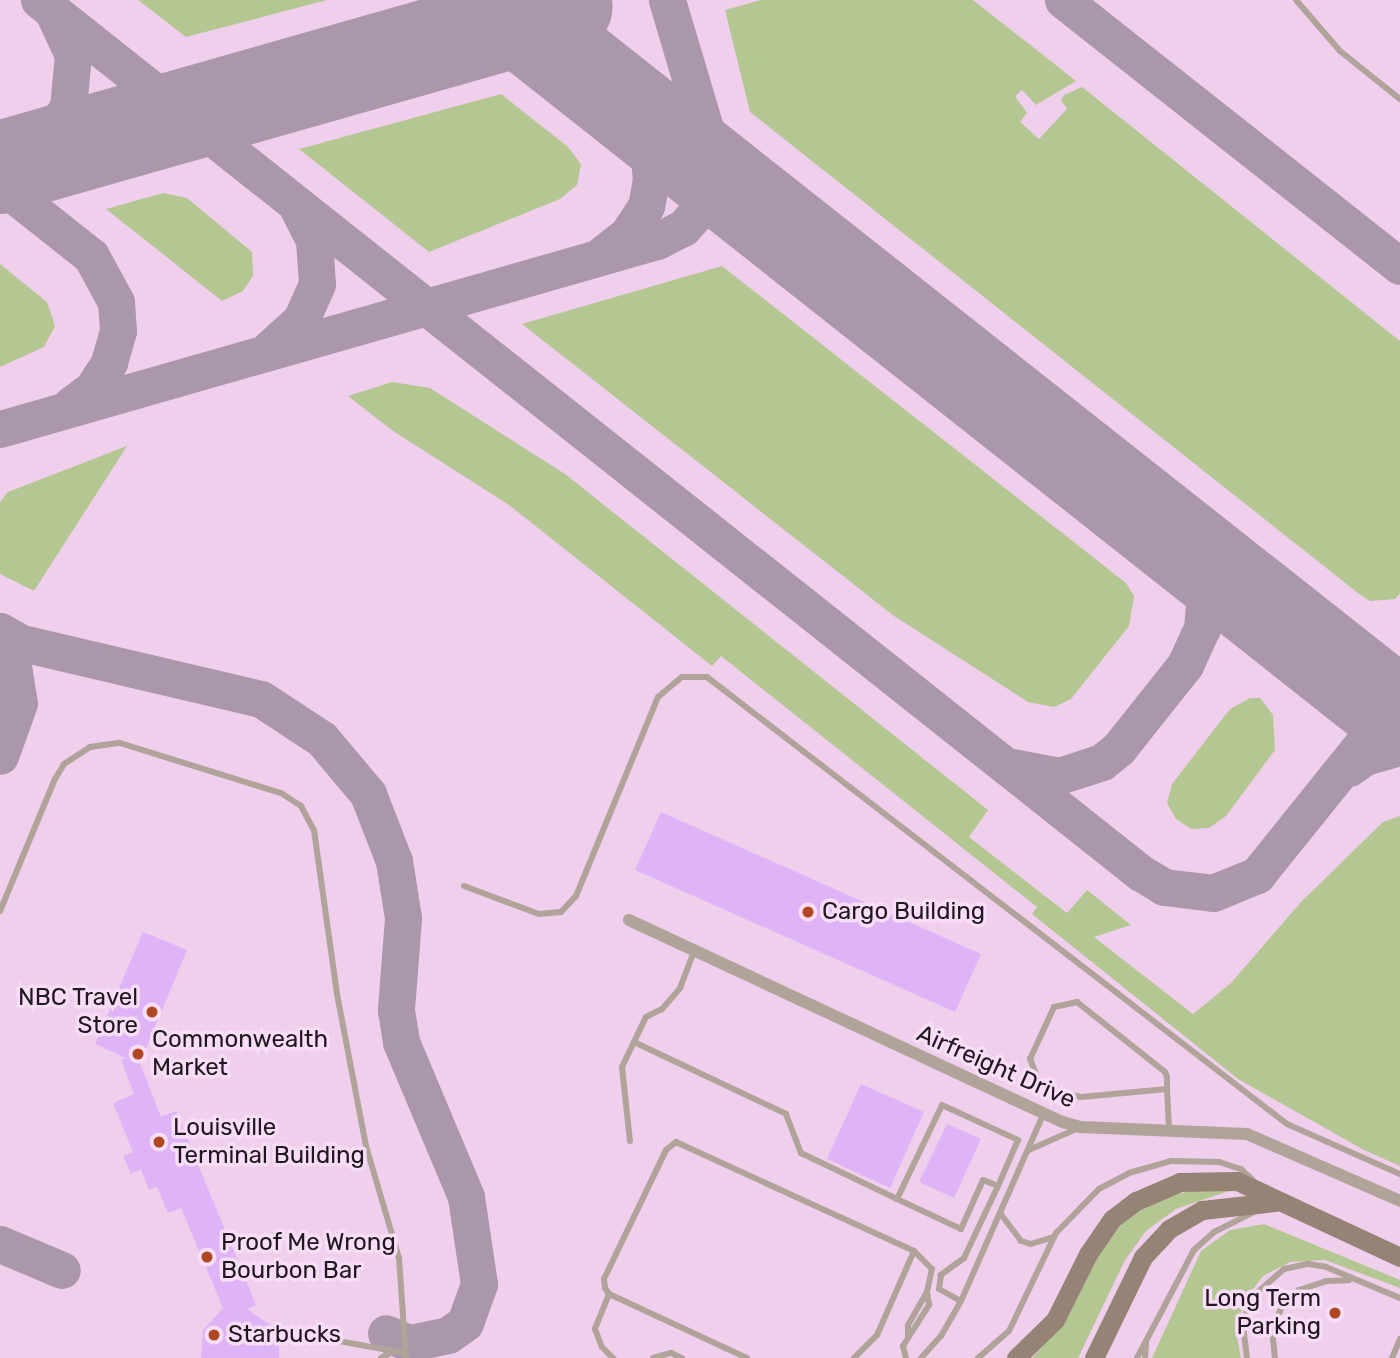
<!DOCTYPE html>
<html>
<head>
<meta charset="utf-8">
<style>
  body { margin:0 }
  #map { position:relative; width:1400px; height:1358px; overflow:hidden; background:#f7ddf5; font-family:Rubik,sans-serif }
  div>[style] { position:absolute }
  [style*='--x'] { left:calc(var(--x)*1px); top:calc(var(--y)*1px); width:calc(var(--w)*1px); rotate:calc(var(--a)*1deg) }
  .built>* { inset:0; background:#f0cfed }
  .green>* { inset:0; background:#b4c792 }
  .taxiway>* { height:37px; margin:-18.5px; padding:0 18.5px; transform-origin:18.5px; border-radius:18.5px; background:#ab97aa }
  .runway>* { height:93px; margin:-46.5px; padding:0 46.5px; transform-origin:46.5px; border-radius:46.5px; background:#ab97aa }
  .building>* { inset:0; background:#deb4f7 }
  .service>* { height:6px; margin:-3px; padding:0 3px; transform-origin:3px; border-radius:3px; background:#b0a39a }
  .minor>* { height:12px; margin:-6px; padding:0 6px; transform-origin:6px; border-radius:6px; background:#b0a39a }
  .secondary>* { height:19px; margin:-9.5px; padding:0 9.5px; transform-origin:9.5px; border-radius:9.5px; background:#958376 }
  .dots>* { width:19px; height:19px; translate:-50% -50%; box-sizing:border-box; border:4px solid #f7ddf5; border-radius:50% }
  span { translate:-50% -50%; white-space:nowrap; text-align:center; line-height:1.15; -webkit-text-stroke:7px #f7ddf5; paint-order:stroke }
  .poi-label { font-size:24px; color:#211720 }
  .left { translate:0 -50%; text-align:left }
  .right { translate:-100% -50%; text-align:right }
  .street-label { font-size:24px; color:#211720 }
</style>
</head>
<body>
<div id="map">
  <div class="built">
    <i style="clip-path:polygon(0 0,1400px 0,1400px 1358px,0 1358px)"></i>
  </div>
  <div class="green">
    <i style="clip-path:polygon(138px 0,327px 0,186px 37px)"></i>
    <i style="clip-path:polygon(761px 0,973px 0,1076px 81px,1036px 105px,1022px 90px,1015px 96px,1027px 113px,1020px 122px,1039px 139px,1067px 109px,1061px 100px,1064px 95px,1082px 87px,1400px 341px,1400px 593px,1395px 599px,1370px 601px,1358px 593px,750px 112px,725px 10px)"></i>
    <i style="clip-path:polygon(501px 94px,568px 147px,581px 164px,577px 185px,560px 199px,429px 252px,299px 149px)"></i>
    <i style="clip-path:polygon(163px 193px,187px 198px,252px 252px,253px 276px,243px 291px,222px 301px,106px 209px)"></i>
    <i style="clip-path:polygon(0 264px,47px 302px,55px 326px,44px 347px,0 367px)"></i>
    <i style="clip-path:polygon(722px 266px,1126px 583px,1134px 596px,1129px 626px,1071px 699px,1054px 707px,1028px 702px,894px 616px,522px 324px)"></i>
    <i style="clip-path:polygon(392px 382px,430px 388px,565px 474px,988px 810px,969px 837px,1067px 913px,1087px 890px,1131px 925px,1094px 937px,1193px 1014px,1231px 983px,1301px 902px,1383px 822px,1400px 816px,1400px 1166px,1364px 1150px,1238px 1079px,1032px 914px,1037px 907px,721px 656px,712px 666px,509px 505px,393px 431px,348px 396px)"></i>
    <i style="clip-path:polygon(127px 446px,34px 591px,0 574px,0 502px,8px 492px)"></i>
    <i style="clip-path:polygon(1250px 698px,1260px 698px,1273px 715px,1275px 750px,1226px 816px,1209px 828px,1191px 829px,1176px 819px,1167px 803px,1172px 784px,1230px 709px)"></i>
    <i style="clip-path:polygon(1192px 1191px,1229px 1191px,1176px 1209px,1146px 1231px,1125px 1260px,1078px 1358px,1032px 1358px,1060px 1327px,1101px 1251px,1128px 1216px,1161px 1197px)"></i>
    <i style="clip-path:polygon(1264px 1224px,1400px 1280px,1400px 1288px,1325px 1260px,1290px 1262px,1263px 1276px,1244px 1301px,1236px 1332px,1241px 1358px,1152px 1358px,1201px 1251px,1230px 1230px)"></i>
  </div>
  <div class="taxiway">
    <i style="--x:39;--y:0;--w:1406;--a:38.39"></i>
    <i style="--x:1141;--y:873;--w:27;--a:31"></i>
    <i style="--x:1164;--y:887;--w:49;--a:7"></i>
    <i style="--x:1213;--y:893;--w:48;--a:-22.2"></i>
    <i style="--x:1257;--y:875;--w:228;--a:-51.2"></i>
    <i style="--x:1063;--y:0;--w:429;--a:38.3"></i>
    <i style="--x:462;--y:31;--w:111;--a:-16.2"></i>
    <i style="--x:546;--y:43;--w:104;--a:38.7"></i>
    <i style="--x:627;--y:108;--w:43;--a:61.1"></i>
    <i style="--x:648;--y:146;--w:33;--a:85"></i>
    <i style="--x:651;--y:179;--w:27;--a:100"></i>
    <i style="--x:646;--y:206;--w:33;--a:123"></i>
    <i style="--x:628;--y:234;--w:31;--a:142"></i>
    <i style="--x:35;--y:160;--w:134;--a:-15.6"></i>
    <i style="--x:164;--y:124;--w:42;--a:13.7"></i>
    <i style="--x:0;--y:163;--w:30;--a:-20"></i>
    <i style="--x:28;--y:153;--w:20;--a:-33"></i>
    <i style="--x:45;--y:142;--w:42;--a:-56.7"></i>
    <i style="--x:68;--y:107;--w:52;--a:-84.5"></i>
    <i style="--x:73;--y:55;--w:45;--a:-114.9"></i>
    <i style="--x:0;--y:184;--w:116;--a:38.4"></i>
    <i style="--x:91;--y:256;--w:52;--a:61.5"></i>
    <i style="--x:116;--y:302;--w:29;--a:86"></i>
    <i style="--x:118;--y:331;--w:33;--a:106"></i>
    <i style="--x:109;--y:363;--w:31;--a:123"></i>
    <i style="--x:92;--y:389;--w:26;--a:143"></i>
    <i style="--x:270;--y:348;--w:42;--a:-42.1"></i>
    <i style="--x:301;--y:320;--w:39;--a:-66"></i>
    <i style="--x:317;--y:284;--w:44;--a:-93.9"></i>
    <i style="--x:314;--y:240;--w:36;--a:-117"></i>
    <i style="--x:0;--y:429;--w:683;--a:-15.97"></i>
    <i style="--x:657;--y:241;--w:29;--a:-27"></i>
    <i style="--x:683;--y:228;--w:25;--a:-48"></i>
    <i style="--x:700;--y:209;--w:39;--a:-71"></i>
    <i style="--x:713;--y:172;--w:24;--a:-95"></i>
    <i style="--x:711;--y:148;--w:154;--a:-106.6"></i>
    <i style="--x:0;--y:631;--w:25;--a:29"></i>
    <i style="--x:22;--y:643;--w:245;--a:13.2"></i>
    <i style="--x:261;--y:699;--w:73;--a:33.3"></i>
    <i style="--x:322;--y:739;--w:72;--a:50.1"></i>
    <i style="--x:368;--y:794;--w:72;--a:68.8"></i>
    <i style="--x:394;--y:861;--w:58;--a:81"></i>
    <i style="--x:403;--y:918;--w:92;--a:94.4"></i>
    <i style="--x:396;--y:1010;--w:32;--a:81"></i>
    <i style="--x:401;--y:1042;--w:168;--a:67.2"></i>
    <i style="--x:466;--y:1197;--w:88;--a:81.5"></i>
    <i style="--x:479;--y:1284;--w:41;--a:109.7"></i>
    <i style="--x:465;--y:1323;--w:21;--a:145"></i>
    <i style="--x:448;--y:1335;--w:40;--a:168"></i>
    <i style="--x:409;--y:1343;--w:25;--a:-157"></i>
    <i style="--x:0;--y:642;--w:27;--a:62"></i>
    <i style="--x:13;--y:666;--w:37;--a:81"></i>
    <i style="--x:19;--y:703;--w:56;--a:109.7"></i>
    <i style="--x:1012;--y:767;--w:48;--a:10.8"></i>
    <i style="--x:1059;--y:776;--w:45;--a:-18"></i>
    <i style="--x:1102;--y:762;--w:22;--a:-39"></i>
    <i style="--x:1119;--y:748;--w:106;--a:-51.5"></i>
    <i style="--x:1185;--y:665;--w:41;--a:-65.3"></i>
    <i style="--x:1202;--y:628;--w:25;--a:-85"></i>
    <i style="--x:1204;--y:603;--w:49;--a:-106.6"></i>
    <i style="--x:1190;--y:556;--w:157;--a:-139.6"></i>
    <i style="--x:1349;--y:768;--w:19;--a:-35"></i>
    <i style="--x:1365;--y:757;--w:36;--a:-16"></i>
    <i style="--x:0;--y:1244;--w:67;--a:22.8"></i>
  </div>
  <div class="runway">
    <i style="--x:494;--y:0;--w:1155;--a:38.32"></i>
    <i style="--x:0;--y:167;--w:588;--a:-15.88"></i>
  </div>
  <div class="building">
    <i style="clip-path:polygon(661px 812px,981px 954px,955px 1012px,635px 870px)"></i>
    <i style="clip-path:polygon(143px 932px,187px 950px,140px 1063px,161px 1117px,176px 1111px,256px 1305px,247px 1309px,272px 1326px,279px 1342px,279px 1358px,201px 1358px,203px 1330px,223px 1308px,181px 1208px,168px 1213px,157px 1187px,149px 1190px,141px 1169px,131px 1174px,123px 1156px,133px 1152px,113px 1103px,134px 1094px,121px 1060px,126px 1058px,95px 1044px)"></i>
    <i style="clip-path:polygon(861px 1084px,924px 1112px,890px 1188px,827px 1159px)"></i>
    <i style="clip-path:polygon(947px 1124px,981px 1139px,954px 1198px,919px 1182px)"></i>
  </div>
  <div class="service">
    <i style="--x:1296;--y:0;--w:67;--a:49.2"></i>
    <i style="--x:1340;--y:51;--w:77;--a:38.7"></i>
    <i style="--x:464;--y:886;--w:80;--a:20.5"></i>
    <i style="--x:539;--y:914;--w:22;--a:-5"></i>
    <i style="--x:561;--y:912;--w:22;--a:-47"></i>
    <i style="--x:576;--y:896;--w:215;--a:-67.6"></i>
    <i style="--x:658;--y:697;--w:31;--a:-40"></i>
    <i style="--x:682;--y:677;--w:25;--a:0"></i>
    <i style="--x:707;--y:677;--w:732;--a:37.62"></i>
    <i style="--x:1287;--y:1124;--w:124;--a:23.9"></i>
    <i style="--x:0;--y:911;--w:143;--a:-67.4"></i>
    <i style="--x:55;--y:779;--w:17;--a:-59"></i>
    <i style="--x:64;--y:764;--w:31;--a:-33"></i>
    <i style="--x:90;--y:747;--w:30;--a:-8"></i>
    <i style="--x:120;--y:743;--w:169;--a:17.3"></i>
    <i style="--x:281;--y:793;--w:24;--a:33"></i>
    <i style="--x:301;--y:806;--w:27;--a:62"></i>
    <i style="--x:314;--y:830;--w:166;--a:82"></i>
    <i style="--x:337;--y:994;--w:155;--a:79.2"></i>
    <i style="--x:366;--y:1146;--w:117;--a:73.6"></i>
    <i style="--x:399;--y:1258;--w:100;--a:86"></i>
    <i style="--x:634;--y:1042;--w:168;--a:25.3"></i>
    <i style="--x:786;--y:1114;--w:42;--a:69"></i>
    <i style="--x:801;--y:1153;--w:106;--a:25.6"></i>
    <i style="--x:1167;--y:1089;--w:86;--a:174.7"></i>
    <i style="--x:1081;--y:1097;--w:16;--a:-169"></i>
    <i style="--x:1065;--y:1094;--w:29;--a:-155"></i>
    <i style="--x:1039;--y:1082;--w:25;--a:-111"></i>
    <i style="--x:1030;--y:1059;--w:57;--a:-65.2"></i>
    <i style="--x:1054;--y:1007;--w:24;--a:-12"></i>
    <i style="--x:1077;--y:1002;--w:112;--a:38.5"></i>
    <i style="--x:1165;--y:1072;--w:5;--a:68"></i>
    <i style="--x:1167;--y:1077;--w:12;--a:90"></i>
    <i style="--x:1167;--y:1089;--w:40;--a:87.1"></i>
    <i style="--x:630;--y:1141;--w:74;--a:-96.2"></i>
    <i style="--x:622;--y:1067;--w:55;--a:-64.4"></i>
    <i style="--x:646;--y:1017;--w:18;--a:-27"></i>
    <i style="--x:662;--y:1009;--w:28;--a:-49"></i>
    <i style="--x:680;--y:988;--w:40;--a:-69"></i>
    <i style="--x:1029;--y:1150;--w:51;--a:-24.1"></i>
    <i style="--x:998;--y:1186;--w:16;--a:-158"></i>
    <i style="--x:983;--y:1180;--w:54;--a:114.2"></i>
    <i style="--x:961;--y:1229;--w:71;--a:-154.9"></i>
    <i style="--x:897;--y:1199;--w:104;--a:-64.4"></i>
    <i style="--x:942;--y:1105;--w:84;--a:24.7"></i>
    <i style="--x:1018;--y:1140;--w:50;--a:113.5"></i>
    <i style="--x:998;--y:1186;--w:80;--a:115.3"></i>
    <i style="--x:964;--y:1258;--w:29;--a:144"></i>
    <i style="--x:941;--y:1275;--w:14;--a:98"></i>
    <i style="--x:939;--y:1289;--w:25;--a:29"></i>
    <i style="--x:961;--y:1301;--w:206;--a:-66.2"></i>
    <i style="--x:1000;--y:1213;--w:35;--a:53"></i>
    <i style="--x:1021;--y:1241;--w:10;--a:17"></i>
    <i style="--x:1031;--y:1244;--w:24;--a:-17"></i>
    <i style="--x:609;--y:1294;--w:38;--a:112"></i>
    <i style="--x:595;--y:1329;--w:19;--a:69"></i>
    <i style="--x:602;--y:1347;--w:16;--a:45"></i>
    <i style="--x:289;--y:1332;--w:118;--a:10.3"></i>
    <i style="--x:908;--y:1337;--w:12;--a:-90"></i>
    <i style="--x:908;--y:1325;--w:38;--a:-60"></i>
    <i style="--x:927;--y:1292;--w:24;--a:-78"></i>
    <i style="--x:932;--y:1269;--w:25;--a:-135"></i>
    <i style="--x:381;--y:1358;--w:15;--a:-28"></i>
    <i style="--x:653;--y:1358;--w:19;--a:-16"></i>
    <i style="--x:671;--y:1353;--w:12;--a:24"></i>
    <i style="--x:747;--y:1358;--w:152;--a:-155.1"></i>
    <i style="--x:609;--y:1294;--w:7;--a:-124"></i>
    <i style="--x:605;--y:1288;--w:9;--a:-96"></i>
    <i style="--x:604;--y:1279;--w:143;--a:-64.3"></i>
    <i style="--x:666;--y:1150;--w:13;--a:-39"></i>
    <i style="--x:676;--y:1142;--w:262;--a:24.6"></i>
    <i style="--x:914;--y:1251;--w:92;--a:113.8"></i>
    <i style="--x:877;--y:1335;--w:33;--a:135"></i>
    <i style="--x:906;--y:1358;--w:12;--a:-104"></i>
    <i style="--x:903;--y:1346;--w:49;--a:-57.6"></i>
    <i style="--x:929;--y:1305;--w:13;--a:-99"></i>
    <i style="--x:921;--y:1358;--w:30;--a:-48"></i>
    <i style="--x:941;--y:1336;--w:40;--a:-60.3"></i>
    <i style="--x:978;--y:1358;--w:41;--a:-41.1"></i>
    <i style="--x:1009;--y:1331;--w:109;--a:-64.4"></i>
    <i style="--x:1056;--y:1233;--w:62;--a:-45.7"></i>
    <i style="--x:1099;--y:1189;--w:34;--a:-28"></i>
    <i style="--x:1129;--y:1173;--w:44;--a:-15.9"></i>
    <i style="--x:1171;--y:1161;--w:48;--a:1.2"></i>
    <i style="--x:1219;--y:1162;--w:23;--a:18"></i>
    <i style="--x:1241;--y:1169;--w:16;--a:43"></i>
    <i style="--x:1137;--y:1358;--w:122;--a:-62.2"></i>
    <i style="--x:1194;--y:1250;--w:27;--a:-42"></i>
    <i style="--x:1214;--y:1232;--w:45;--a:-26.6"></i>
    <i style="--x:1145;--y:1358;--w:15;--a:-86"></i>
    <i style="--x:1247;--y:1358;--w:35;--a:-97"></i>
    <i style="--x:1243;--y:1323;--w:26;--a:-72"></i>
    <i style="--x:1251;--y:1298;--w:44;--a:-41.3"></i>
    <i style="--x:1284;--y:1269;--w:25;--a:-12"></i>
    <i style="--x:1308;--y:1264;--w:18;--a:9"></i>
    <i style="--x:1326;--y:1267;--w:80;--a:22.7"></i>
    <i style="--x:1275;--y:1358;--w:31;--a:-96"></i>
    <i style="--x:1272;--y:1327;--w:22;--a:-63"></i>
    <i style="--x:1282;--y:1307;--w:24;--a:-45"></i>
    <i style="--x:1299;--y:1290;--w:28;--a:-18"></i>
    <i style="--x:1326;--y:1281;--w:23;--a:-2"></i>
    <i style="--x:1392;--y:1358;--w:21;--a:-67"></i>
  </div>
  <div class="minor">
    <i style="--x:629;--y:920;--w:479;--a:25"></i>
    <i style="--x:1063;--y:1122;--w:19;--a:16"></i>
    <i style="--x:1081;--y:1127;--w:166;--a:2.4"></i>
    <i style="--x:1247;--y:1134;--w:167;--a:23.6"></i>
  </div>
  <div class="secondary">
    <i style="--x:1016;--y:1358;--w:54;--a:-44.3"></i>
    <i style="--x:1055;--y:1320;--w:74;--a:-63.4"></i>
    <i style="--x:1088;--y:1254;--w:42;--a:-55.6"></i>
    <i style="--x:1112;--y:1219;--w:30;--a:-37"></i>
    <i style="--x:1136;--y:1201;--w:48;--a:-23.4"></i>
    <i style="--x:1180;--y:1182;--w:57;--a:-1"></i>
    <i style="--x:1237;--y:1181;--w:180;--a:25"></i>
    <i style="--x:1094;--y:1358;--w:112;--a:-64.1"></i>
    <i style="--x:1143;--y:1257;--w:38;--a:-47"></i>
    <i style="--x:1169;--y:1229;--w:38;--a:-30"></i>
    <i style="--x:1202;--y:1210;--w:73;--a:-6.3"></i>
  </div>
  <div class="dots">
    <i style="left:808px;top:912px;background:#af4822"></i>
    <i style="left:152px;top:1012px;background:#af4822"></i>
    <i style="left:138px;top:1054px;background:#af4822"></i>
    <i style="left:159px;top:1142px;background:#af4822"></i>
    <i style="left:207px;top:1257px;background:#af4822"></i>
    <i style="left:1335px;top:1313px;background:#af4822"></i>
    <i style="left:214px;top:1335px;background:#af4822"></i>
  </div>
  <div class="poi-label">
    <span class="left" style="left:822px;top:912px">Cargo Building</span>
    <span class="right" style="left:138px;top:1012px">NBC Travel<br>Store</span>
    <span class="left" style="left:152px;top:1054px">Commonwealth<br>Market</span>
    <span class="left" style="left:173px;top:1142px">Louisville<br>Terminal Building</span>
    <span class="left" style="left:221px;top:1257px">Proof Me Wrong<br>Bourbon Bar</span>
    <span class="right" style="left:1321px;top:1313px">Long Term<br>Parking</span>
    <span class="left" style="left:228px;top:1335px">Starbucks</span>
  </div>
  <div class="street-label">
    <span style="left:996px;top:1067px;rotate:24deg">Airfreight Drive</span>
  </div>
</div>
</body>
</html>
